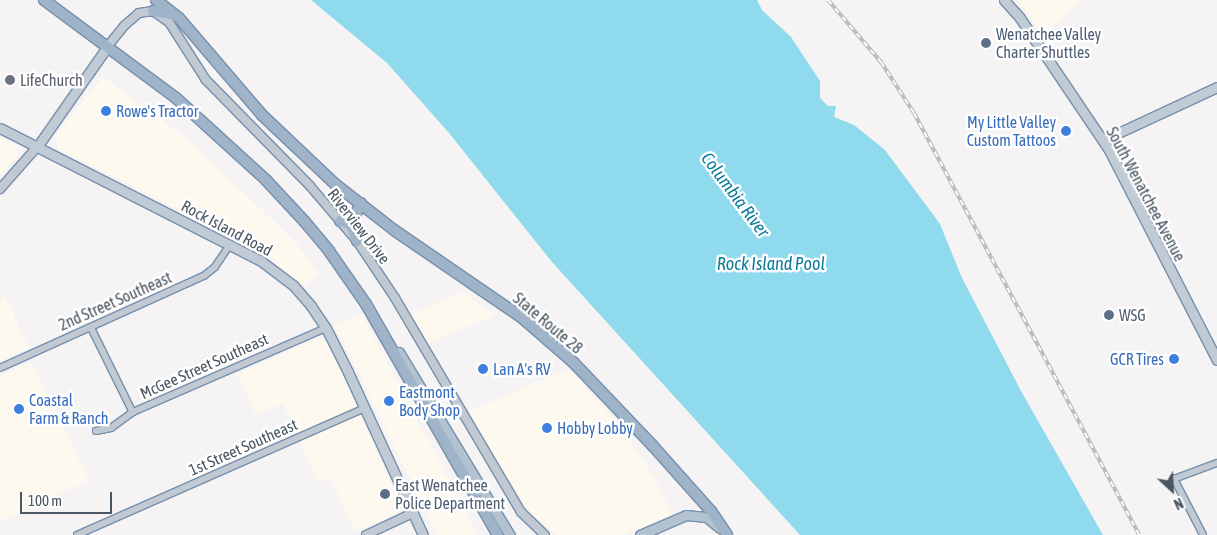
<!DOCTYPE html>
<html>
<head>
<meta charset="utf-8">
<style>
  body { margin:0 }
  #map { position:relative; width:1217px; height:535px; overflow:hidden; background:#f5f3f3; font-family:"Asap Condensed",sans-serif }
  div>[style] { position:absolute }
  [style*='--x'] { left:calc(var(--x)*1px); top:calc(var(--y)*1px); width:calc(var(--w)*1px); rotate:calc(var(--a)*1deg) }
  .commercial>* { inset:0; background:#fdf9ef }
  .water>* { inset:0; background:#90daee }
  .roads { filter:drop-shadow(1px 0 #7690ad) drop-shadow(-1px 0 #7690ad) drop-shadow(0 1px #7690ad) drop-shadow(0 -1px #7690ad) }
  .minor>* { height:5.5px; margin:-2.75px; padding:0 2.75px; transform-origin:2.75px; border-radius:2.75px; background:#c1cad2 }
  .tertiary>* { height:8px; margin:-4px; padding:0 4px; transform-origin:4px; border-radius:4px; background:#c1cad2 }
  .secondary>* { height:9px; margin:-4.5px; padding:0 4.5px; transform-origin:4.5px; border-radius:4.5px; background:#c1cbd6 }
  .primary>* { height:9px; margin:-4.5px; padding:0 4.5px; transform-origin:4.5px; border-radius:4.5px; background:#b3c2d1 }
  .trunk>* { height:10px; margin:-5px; padding:0 5px; transform-origin:5px; border-radius:5px; background:#9fb4c9 }
  .rail>* { height:4px; margin-top:-2px; transform-origin:0; background:repeating-linear-gradient(90deg,#fff 0 5.5px,#b5b8bd 0 11px); box-sizing:border-box; border-block:1px solid #b5b8bd }
  .dots>* { width:14px; height:14px; translate:-50% -50%; box-sizing:border-box; border:2px solid #fff; border-radius:50% }
  span { translate:-50% -50%; white-space:nowrap; text-align:center; line-height:1.15; -webkit-text-stroke:5px #fff; paint-order:stroke }
  .service-label { font-size:16px; color:#4e5e75 }
  .left { translate:0 -50%; text-align:left }
  .worship-label { font-size:16px; color:#5b616d }
  .shop-label { font-size:16px; color:#366cbe }
  .right { translate:-100% -50%; text-align:right }
  .street-label { font-size:16px; color:#4a5661 }
  .water-label { font-size:18px; color:#0c7c9b; font-style:italic }
  .north { position:absolute; left:1147px; top:465px; width:50px; height:50px; -webkit-text-stroke:4px #fff; paint-order:stroke; rotate:155deg; font-size:14px; font-weight:700; line-height:20px; text-align:center; color:#4a5661 }
  .north::after { content:''; display:block; margin:auto; width:18px; height:22px; background:#4a5661; clip-path:polygon(50% 0,100% 100%,50% 72%,0 100%) }
  .scale { position:absolute; left:20px; top:492px; width:92px; height:22px; box-sizing:border-box; border:2px solid #4a5661; border-top:0; padding-left:6px; font-size:15px; line-height:18px; white-space:nowrap; color:#4a5661; -webkit-text-stroke:4px #fff; paint-order:stroke }
</style>
</head>
<body>
<div id="map">
  <div class="commercial">
    <i style="clip-path:polygon(1017px 0,1081px 0,1047px 31px,1040px 31px)"></i>
    <i style="clip-path:polygon(103px 77px,177px 131px,294px 240px,319px 275px,303px 286px,265px 253px,59px 149px,55px 136px)"></i>
    <i style="clip-path:polygon(0 137px,16px 147px,18px 156px,0 174px)"></i>
    <i style="clip-path:polygon(463px 292px,494px 315px,428px 343px,410px 315px)"></i>
    <i style="clip-path:polygon(5px 296px,29px 348px,0 362px,0 299px)"></i>
    <i style="clip-path:polygon(361px 313px,478px 535px,437px 535px,351px 357px,334px 326px)"></i>
    <i style="clip-path:polygon(319px 338px,327px 342px,401px 505px,398px 512px,355px 532px,330px 477px,318px 482px,283px 403px,256px 415px,237px 374px)"></i>
    <i style="clip-path:polygon(31px 362px,89px 480px,0 522px,0 376px)"></i>
    <i style="clip-path:polygon(565px 370px,571px 371px,606px 410px,632px 444px,655px 479px,672px 514px,625px 535px,557px 535px,530px 515px,468px 412px)"></i>
  </div>
  <div class="water">
    <i style="clip-path:polygon(311px 0,757px 0,762px 10px,791px 37px,820px 81px,820px 98px,828px 106px,836px 106px,834px 117px,854px 125px,885px 150px,940px 224px,962px 278px,1021px 391px,1103px 535px,800px 535px,552px 262px,449px 133px,387px 63px)"></i>
  </div>
  <div class="roads">
    <div class="minor">
      <i style="--x:91;--y:327;--w:95;--a:63.7"></i>
      <i style="--x:0;--y:368;--w:224;--a:-24.3"></i>
      <i style="--x:204;--y:276;--w:14;--a:-39"></i>
      <i style="--x:215;--y:267;--w:27;--a:-56"></i>
      <i style="--x:96;--y:431;--w:15;--a:-11"></i>
      <i style="--x:111;--y:428;--w:27;--a:-36"></i>
      <i style="--x:133;--y:412;--w:210;--a:-23.5"></i>
      <i style="--x:77;--y:535;--w:315;--a:-23.8"></i>
      <i style="--x:1203;--y:535;--w:63;--a:-117.4"></i>
      <i style="--x:1174;--y:479;--w:46;--a:-20.4"></i>
    </div>
    <div class="tertiary">
      <i style="--x:107;--y:47;--w:28;--a:-51"></i>
      <i style="--x:125;--y:25;--w:18;--a:-41"></i>
      <i style="--x:139;--y:13;--w:14;--a:-8"></i>
      <i style="--x:153;--y:11;--w:19;--a:35"></i>
      <i style="--x:169;--y:22;--w:69;--a:57.5"></i>
      <i style="--x:206;--y:80;--w:148;--a:45.5"></i>
      <i style="--x:310;--y:186;--w:72;--a:49.5"></i>
      <i style="--x:357;--y:241;--w:69;--a:56.3"></i>
      <i style="--x:395;--y:298;--w:248;--a:59.5"></i>
      <i style="--x:521;--y:512;--w:33;--a:44"></i>
      <i style="--x:0;--y:189;--w:56;--a:-48.6"></i>
      <i style="--x:366;--y:535;--w:52;--a:-25.1"></i>
    </div>
    <div class="secondary">
      <i style="--x:1004;--y:0;--w:24;--a:48"></i>
      <i style="--x:1020;--y:18;--w:159;--a:56"></i>
      <i style="--x:1109;--y:150;--w:236;--a:62.8"></i>
      <i style="--x:0;--y:128;--w:293;--a:27"></i>
      <i style="--x:261;--y:261;--w:40;--a:37"></i>
      <i style="--x:293;--y:285;--w:28;--a:49"></i>
      <i style="--x:311;--y:306;--w:27;--a:56"></i>
      <i style="--x:326;--y:328;--w:49;--a:63.4"></i>
      <i style="--x:348;--y:372;--w:179;--a:65.3"></i>
      <i style="--x:1103;--y:140;--w:126;--a:-24.9"></i>
      <i style="--x:37;--y:147;--w:122;--a:-55"></i>
    </div>
    <div class="primary">
      <i style="--x:399;--y:352;--w:214;--a:58.8"></i>
      <i style="--x:640;--y:535;--w:50;--a:-23.5"></i>
      <i style="--x:686;--y:515;--w:20;--a:6"></i>
      <i style="--x:706;--y:517;--w:18;--a:38"></i>
    </div>
    <div class="trunk">
      <i style="--x:44;--y:0;--w:164;--a:36.6"></i>
      <i style="--x:176;--y:98;--w:122;--a:42.3"></i>
      <i style="--x:266;--y:180;--w:57;--a:47.1"></i>
      <i style="--x:305;--y:222;--w:38;--a:50"></i>
      <i style="--x:329;--y:251;--w:65;--a:55.1"></i>
      <i style="--x:366;--y:304;--w:266;--a:60.3"></i>
      <i style="--x:156;--y:0;--w:29;--a:38"></i>
      <i style="--x:179;--y:18;--w:128;--a:49.4"></i>
      <i style="--x:262;--y:115;--w:100;--a:43.4"></i>
      <i style="--x:335;--y:184;--w:75;--a:37.9"></i>
      <i style="--x:394;--y:230;--w:154;--a:34.4"></i>
      <i style="--x:521;--y:317;--w:69;--a:40.9"></i>
      <i style="--x:573;--y:362;--w:116;--a:46.4"></i>
      <i style="--x:653;--y:446;--w:87;--a:48.3"></i>
      <i style="--x:711;--y:511;--w:29;--a:56"></i>
      <i style="--x:153;--y:11;--w:18;--a:9"></i>
      <i style="--x:340;--y:221;--w:7;--a:16"></i>
      <i style="--x:347;--y:223;--w:9;--a:-41"></i>
      <i style="--x:357;--y:241;--w:17;--a:-111"></i>
      <i style="--x:351;--y:225;--w:24;--a:-66"></i>
    </div>
  </div>
  <div class="rail">
    <i style="--x:828;--y:0;--w:82;--a:49.5"></i>
    <i style="--x:881;--y:62;--w:61;--a:57.1"></i>
    <i style="--x:914;--y:113;--w:478;--a:61.9"></i>
  </div>
  <div class="dots">
    <i style="left:986px;top:43px;background:#5c6f8a"></i>
    <i style="left:10px;top:80px;background:#6b7280"></i>
    <i style="left:106px;top:111px;background:#3f7fe0"></i>
    <i style="left:1066px;top:131px;background:#3f7fe0"></i>
    <i style="left:1109px;top:315px;background:#5c6f8a"></i>
    <i style="left:1174px;top:359px;background:#3f7fe0"></i>
    <i style="left:483px;top:369px;background:#3f7fe0"></i>
    <i style="left:389px;top:401px;background:#3f7fe0"></i>
    <i style="left:19px;top:409px;background:#3f7fe0"></i>
    <i style="left:547px;top:428px;background:#3f7fe0"></i>
    <i style="left:385px;top:494px;background:#5c6f8a"></i>
  </div>
  <div class="service-label">
    <span class="left" style="left:996px;top:43px">Wenatchee Valley<br>Charter Shuttles</span>
    <span class="left" style="left:1119px;top:315px">WSG</span>
    <span class="left" style="left:395px;top:494px">East Wenatchee<br>Police Department</span>
  </div>
  <div class="worship-label">
    <span class="left" style="left:20px;top:80px">LifeChurch</span>
  </div>
  <div class="shop-label">
    <span class="left" style="left:116px;top:111px">Rowe's Tractor</span>
    <span class="right" style="left:1056px;top:131px">My Little Valley<br>Custom Tattoos</span>
    <span class="right" style="left:1164px;top:359px">GCR Tires</span>
    <span class="left" style="left:493px;top:369px">Lan A's RV</span>
    <span class="left" style="left:399px;top:401px">Eastmont<br>Body Shop</span>
    <span class="left" style="left:29px;top:409px">Coastal<br>Farm &amp; Ranch</span>
    <span class="left" style="left:557px;top:428px">Hobby Lobby</span>
  </div>
  <div class="street-label">
    <span style="left:1146px;top:194px;rotate:62deg">South Wenatchee Avenue</span>
    <span style="left:359px;top:226px;rotate:52deg">Riverview Drive</span>
    <span style="left:227px;top:228px;rotate:28deg">Rock Island Road</span>
    <span style="left:115px;top:301px;rotate:-24deg">2nd Street Southeast</span>
    <span style="left:548px;top:323px;rotate:40deg">State Route 28</span>
    <span style="left:204px;top:366px;rotate:-24deg">McGee Street Southeast</span>
    <span style="left:243px;top:447px;rotate:-24deg">1st Street Southeast</span>
  </div>
  <div class="water-label">
    <span style="left:735px;top:195px;rotate:53deg">Columbia River</span>
    <span style="left:771px;top:264px">Rock Island Pool</span>
  </div>
  <div class="north">N</div>
  <div class="scale">100 m</div>
</div>
</body>
</html>
